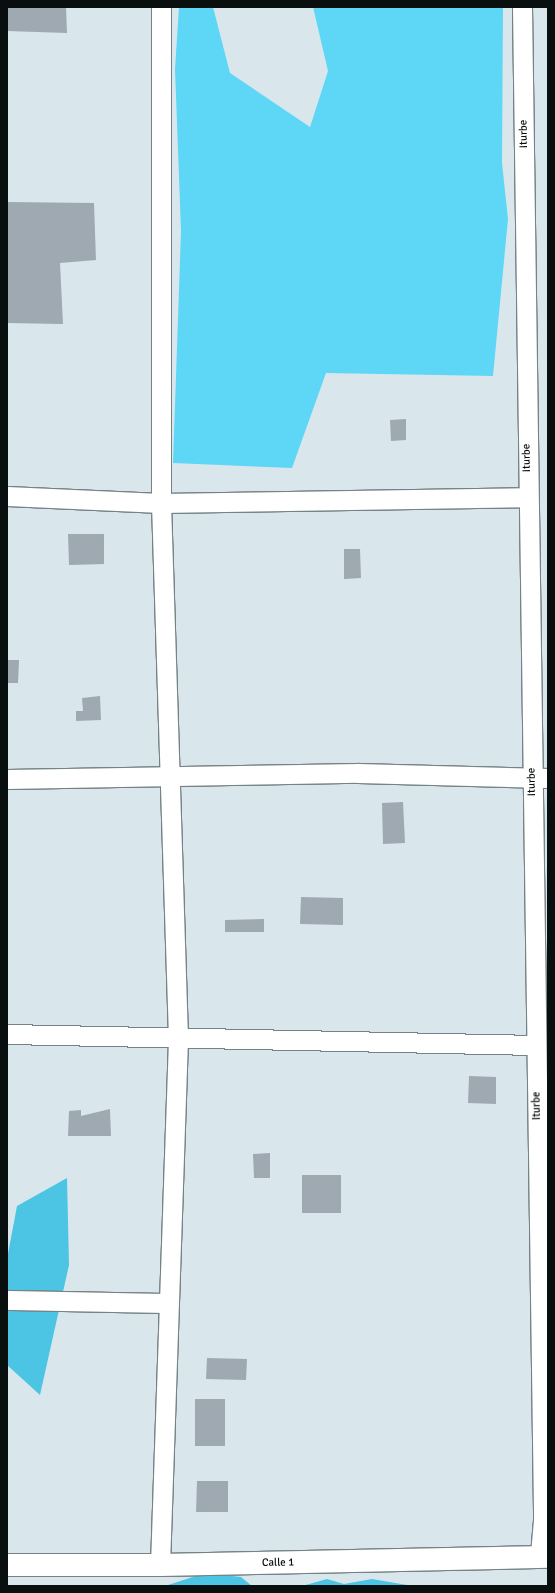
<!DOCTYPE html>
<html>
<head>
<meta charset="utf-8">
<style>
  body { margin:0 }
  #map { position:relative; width:555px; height:1593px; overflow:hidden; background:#d9e7ec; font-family:Signika,sans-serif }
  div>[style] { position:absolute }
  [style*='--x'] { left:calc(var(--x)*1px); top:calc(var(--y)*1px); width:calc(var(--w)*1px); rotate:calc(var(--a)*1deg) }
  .green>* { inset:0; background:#5ed6f5 }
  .forest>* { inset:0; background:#4bc5e3 }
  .building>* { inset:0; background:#9ea9b1 }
  .roads { filter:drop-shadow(1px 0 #768386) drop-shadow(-1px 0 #768386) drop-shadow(0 1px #768386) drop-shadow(0 -1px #768386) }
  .street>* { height:19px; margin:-9.5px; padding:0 9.5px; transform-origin:9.5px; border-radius:9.5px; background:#fff }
  .secondary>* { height:22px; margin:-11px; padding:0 11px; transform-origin:11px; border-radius:11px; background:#fff }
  span { translate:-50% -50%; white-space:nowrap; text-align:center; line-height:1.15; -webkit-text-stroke:3px #fff; paint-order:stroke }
  .street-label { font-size:11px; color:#090e0f }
  .frame { position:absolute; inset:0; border:8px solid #090e0f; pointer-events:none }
</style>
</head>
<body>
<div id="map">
  <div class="green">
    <i style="clip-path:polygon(179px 7px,213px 7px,230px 73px,310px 127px,328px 71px,313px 7px,503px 7px,502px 163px,508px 219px,493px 376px,326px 373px,292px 468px,173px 463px,181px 231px,175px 69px)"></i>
  </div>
  <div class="forest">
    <i style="clip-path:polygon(67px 1178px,69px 1265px,40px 1395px,7px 1365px,7px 1259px,17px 1206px)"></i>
    <i style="clip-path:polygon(205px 1573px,241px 1577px,252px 1586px,165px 1586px)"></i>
    <i style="clip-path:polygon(327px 1579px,344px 1584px,372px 1579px,413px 1586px,302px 1586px)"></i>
  </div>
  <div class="building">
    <i style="clip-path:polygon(7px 7px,66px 7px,67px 33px,7px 31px)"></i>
    <i style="clip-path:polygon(7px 202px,94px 203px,96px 260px,60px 263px,63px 324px,7px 323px)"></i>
    <i style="clip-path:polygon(406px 419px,406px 440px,391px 441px,390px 420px)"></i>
    <i style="clip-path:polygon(68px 534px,104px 534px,104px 564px,69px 565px)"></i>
    <i style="clip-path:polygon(344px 549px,360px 549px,361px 578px,344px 579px)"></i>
    <i style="clip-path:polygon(7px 660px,19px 660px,18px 683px,7px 683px)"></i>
    <i style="clip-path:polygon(100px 696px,101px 720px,76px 721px,76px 711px,83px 711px,82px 698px)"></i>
    <i style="clip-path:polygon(403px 802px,405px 843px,383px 844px,382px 803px)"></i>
    <i style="clip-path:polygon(301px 897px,343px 898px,343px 925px,300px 924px)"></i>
    <i style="clip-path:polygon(264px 919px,264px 932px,225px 932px,225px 920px)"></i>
    <i style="clip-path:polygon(469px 1076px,496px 1077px,496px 1104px,468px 1103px)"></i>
    <i style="clip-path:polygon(110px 1109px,111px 1136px,68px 1136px,69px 1111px,81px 1110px,81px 1116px)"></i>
    <i style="clip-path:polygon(270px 1153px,270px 1178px,254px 1178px,253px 1154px)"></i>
    <i style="clip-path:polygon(302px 1175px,341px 1175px,341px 1213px,302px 1213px)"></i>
    <i style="clip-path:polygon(207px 1358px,247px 1359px,246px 1380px,206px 1379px)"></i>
    <i style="clip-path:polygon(195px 1399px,225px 1399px,225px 1446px,195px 1446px)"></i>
    <i style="clip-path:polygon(197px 1481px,228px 1481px,228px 1512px,196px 1512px)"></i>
  </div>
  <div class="roads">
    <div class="street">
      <i style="--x:522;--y:7;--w:1513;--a:89.2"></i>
      <i style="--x:543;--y:1520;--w:37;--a:95"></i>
      <i style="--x:7;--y:496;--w:154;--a:2.6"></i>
      <i style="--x:161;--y:503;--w:366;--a:-0.9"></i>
      <i style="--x:7;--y:779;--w:351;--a:-1"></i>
      <i style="--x:358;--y:773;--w:190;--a:1.5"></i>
      <i style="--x:7;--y:1034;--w:529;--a:1.19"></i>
      <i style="--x:7;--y:1300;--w:161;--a:1.1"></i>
      <i style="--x:160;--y:1565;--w:527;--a:-88.04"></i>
      <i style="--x:178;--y:1038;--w:535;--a:-91.82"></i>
      <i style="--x:161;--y:503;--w:496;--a:-90"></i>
    </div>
    <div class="secondary">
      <i style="--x:7;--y:1565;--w:153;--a:0"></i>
      <i style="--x:160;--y:1565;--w:388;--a:-1.2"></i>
    </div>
  </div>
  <div class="street-label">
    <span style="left:524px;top:134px;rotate:-91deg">Iturbe</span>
    <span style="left:527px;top:458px;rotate:-91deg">Iturbe</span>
    <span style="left:532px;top:782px;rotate:-91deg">Iturbe</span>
    <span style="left:537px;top:1106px;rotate:-91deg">Iturbe</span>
    <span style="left:278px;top:1563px;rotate:-1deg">Calle 1</span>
  </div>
  <div class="frame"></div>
</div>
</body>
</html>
